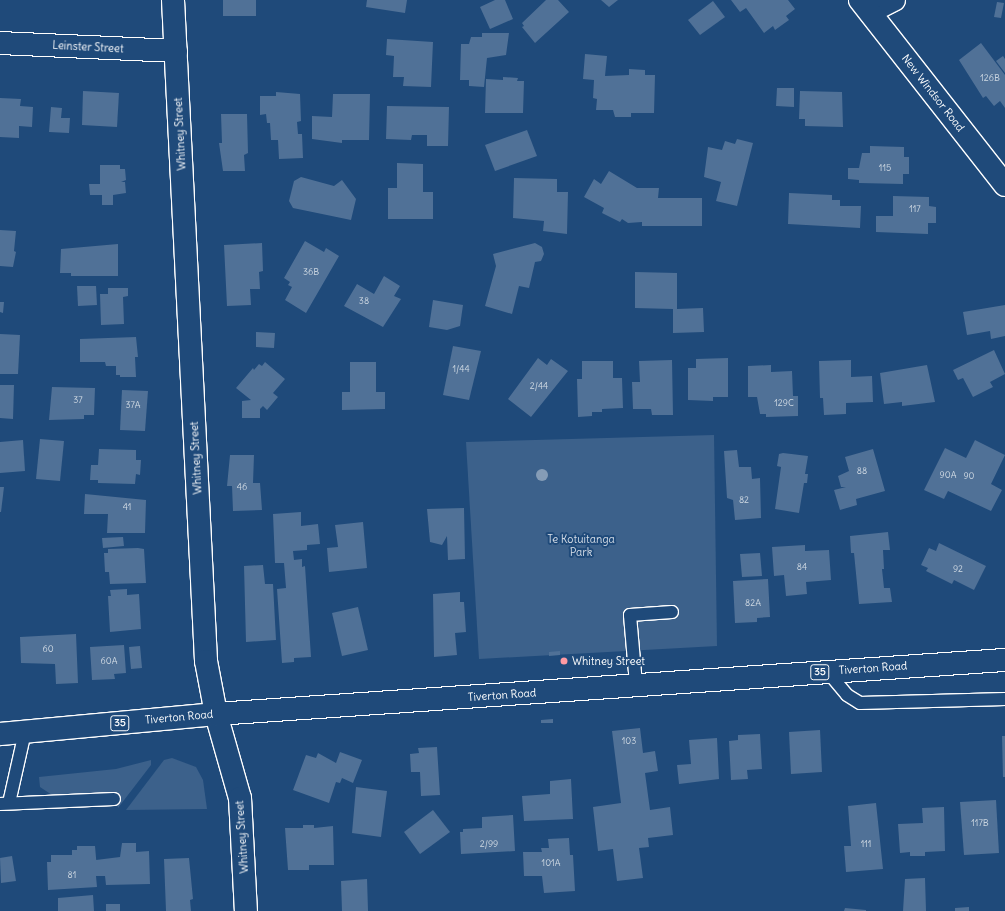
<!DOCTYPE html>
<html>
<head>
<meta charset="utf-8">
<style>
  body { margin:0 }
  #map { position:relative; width:1005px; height:911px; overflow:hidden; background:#1f4a7a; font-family:Delius,sans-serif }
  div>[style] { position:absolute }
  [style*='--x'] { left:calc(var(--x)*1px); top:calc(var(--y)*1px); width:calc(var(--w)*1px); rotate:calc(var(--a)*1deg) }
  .green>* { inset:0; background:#3c618b }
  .building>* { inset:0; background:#507197 }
  .roads { filter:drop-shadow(1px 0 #fff) drop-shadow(-1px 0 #fff) drop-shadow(0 1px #fff) drop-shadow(0 -1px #fff) }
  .service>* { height:12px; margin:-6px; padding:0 6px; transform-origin:6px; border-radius:6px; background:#1f4a7a }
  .minor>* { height:22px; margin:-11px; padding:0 11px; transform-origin:11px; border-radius:11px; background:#1f4a7a }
  .secondary>* { height:22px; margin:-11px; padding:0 11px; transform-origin:11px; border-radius:11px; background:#1f4a7a }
  .primary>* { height:22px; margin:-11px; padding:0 11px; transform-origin:11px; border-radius:11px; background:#1f4a7a }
  .trees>* { width:12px; height:12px; margin:-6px; border-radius:50%; background:#859cb6 }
  .dots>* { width:11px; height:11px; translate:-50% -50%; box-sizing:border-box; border:2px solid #1f4a7a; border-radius:50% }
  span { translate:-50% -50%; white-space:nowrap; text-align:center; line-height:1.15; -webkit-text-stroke:4px #1f4a7a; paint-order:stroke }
  .number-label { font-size:9px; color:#d3dce5 }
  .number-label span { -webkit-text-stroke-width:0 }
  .shield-label span { padding:1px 3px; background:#1f4a7a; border:1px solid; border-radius:3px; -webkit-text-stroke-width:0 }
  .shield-label { font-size:10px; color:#fff; font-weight:700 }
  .street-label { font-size:11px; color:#fff }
  .park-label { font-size:11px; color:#d8dfe8 }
  .poi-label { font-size:11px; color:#fff }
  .left { translate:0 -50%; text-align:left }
</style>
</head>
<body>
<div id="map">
  <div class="green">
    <i style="clip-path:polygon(714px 435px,717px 646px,479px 659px,466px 442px)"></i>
    <i style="clip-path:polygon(172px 758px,196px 767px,203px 780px,207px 809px,126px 810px,164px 760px)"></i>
    <i style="clip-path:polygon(151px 760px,151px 765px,118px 808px,116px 792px,52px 795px,40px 787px,39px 777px,116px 769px)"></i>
  </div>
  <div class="building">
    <i style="clip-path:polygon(223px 0,256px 0,256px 16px,223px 16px)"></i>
    <i style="clip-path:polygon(367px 0,407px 0,405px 13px,366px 7px)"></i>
    <i style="clip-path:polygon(495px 0,505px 0,513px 19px,490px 29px,480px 7px)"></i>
    <i style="clip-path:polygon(546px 0,558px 0,569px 12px,535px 43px,522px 27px,524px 26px,522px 23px)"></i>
    <i style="clip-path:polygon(601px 0,618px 0,609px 7px)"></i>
    <i style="clip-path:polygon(731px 0,788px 0,795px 9px,786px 16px,789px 20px,775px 30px,773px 26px,764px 33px,746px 8px,740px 12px)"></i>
    <i style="clip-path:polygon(713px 1px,725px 17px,700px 35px,688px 20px)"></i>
    <i style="clip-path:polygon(997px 2px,1004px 3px,1001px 18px,994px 17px)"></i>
    <i style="clip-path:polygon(482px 33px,509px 33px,506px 55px,487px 58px,484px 87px,469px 86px,469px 80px,460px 80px,461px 44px,469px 44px,471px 37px,482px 37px)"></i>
    <i style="clip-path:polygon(387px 39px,433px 42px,431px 87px,403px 86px,404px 77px,393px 77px,394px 56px,386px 55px)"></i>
    <i style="clip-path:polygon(981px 43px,1005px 75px,1005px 108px,1000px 101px,994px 106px,986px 96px,983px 98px,959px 60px)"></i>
    <i style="clip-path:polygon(585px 54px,607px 56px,605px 76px,629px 75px,629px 69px,645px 70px,645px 75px,655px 75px,654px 113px,631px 113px,631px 117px,615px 117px,613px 110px,596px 110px,597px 99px,593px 98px,594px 80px,583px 79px)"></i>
    <i style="clip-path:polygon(1003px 56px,1005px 59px,1005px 73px,996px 61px)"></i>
    <i style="clip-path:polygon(503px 77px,518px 78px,517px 81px,524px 81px,523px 113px,485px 113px,486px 79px,503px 80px)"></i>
    <i style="clip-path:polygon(777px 88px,794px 88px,794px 107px,776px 106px)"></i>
    <i style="clip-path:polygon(83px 91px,119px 93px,117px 127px,82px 125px)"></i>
    <i style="clip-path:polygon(800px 91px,842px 92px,843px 127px,805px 126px,805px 119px,799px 119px)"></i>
    <i style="clip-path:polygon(276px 92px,300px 94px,301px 121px,297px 122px,298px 134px,302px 134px,303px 158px,279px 159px,278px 140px,271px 140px,270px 123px,267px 123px,266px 114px,260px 115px,260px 96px,276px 96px)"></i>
    <i style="clip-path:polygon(333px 94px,370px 94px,369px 140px,342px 140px,342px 143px,312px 139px,312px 116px,332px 117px)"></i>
    <i style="clip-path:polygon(0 98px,21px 99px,20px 106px,33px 107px,32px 127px,19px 126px,19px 138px,0 137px)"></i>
    <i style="clip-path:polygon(387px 106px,449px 107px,448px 146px,427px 146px,427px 135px,412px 135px,411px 140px,386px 139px)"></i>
    <i style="clip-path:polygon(51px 107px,62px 108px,61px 118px,70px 118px,69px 133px,49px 132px)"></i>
    <i style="clip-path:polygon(221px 114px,247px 114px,248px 153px,244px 155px,245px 171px,223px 171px,219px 143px,222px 143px)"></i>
    <i style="clip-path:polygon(527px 130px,537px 156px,495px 171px,485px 145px)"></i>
    <i style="clip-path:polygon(737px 139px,753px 143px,737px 206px,716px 201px,721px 182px,704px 177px,708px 147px,722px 150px,725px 141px,735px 144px)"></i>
    <i style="clip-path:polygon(870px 146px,904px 147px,904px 157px,909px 157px,909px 174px,903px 174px,903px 184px,859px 183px,859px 180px,848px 179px,848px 168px,859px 168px,862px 153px,870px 153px)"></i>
    <i style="clip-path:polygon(397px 163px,423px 164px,423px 192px,433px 192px,433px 219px,388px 219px,388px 188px,397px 188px)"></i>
    <i style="clip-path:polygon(100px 165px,120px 165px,120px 169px,125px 169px,126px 180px,121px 182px,125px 182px,126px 193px,113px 195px,113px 205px,102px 205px,102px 195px,90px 195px,89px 184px,100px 184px)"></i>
    <i style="clip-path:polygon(609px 171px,637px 188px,659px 188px,658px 198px,702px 198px,702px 226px,642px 226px,642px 222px,628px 223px,622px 219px,620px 222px,602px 213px,604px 208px,584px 197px,594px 179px,601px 184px)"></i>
    <i style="clip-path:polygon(301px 177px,334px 186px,342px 180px,356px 199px,351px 220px,293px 208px,289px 201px,294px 181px)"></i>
    <i style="clip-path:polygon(514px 178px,557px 179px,557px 192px,568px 192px,567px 234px,543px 231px,544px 221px,513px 218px)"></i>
    <i style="clip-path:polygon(789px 193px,832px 195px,832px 200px,840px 200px,840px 206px,861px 206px,860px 228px,788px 224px)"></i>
    <i style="clip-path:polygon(893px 196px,929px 197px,929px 206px,936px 207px,936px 223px,928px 223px,928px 234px,876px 232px,876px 216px,893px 216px)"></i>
    <i style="clip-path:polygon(0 230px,16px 231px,14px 251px,16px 252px,13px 267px,0 266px)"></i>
    <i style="clip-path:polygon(305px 241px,324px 252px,326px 248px,339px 256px,306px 313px,285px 300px,292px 287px,288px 285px,290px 282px,284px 278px)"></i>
    <i style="clip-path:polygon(262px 243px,263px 271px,259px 272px,260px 289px,250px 289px,251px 305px,227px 306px,224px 245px)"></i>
    <i style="clip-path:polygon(535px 243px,542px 247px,544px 254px,541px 261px,535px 262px,529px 288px,519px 286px,512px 314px,485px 306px,496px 266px,493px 254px)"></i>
    <i style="clip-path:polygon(118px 244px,118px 276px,71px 276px,71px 273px,60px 273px,61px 249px)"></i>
    <i style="clip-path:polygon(635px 272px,677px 273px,677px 309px,703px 308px,704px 332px,673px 333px,673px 309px,635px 308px)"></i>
    <i style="clip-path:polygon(384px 276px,400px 286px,394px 296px,401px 299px,383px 327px,344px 306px,357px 284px,374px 294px)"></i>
    <i style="clip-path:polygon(77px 286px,96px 286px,97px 305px,78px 306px)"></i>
    <i style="clip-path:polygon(108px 288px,128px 288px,128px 296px,123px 297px,124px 324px,101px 325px,100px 294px,108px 294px)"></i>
    <i style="clip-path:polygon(433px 300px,463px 305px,460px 326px,447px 330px,429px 327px)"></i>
    <i style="clip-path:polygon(0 302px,4px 302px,3px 313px,0 312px)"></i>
    <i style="clip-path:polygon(1005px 305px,1005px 336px,991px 339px,990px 331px,967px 335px,963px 312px)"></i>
    <i style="clip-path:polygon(256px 332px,275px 333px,274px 348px,256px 347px)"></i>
    <i style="clip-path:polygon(0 334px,20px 335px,18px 374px,0 374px)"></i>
    <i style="clip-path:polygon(136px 337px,138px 357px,135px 357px,136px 377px,120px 377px,120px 375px,116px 375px,116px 366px,106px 366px,105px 362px,80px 362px,80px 339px)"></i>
    <i style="clip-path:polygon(453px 346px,481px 351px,469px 400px,443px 395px)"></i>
    <i style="clip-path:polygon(994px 350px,1005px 374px,990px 382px,993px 387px,973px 397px,963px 378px,958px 380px,953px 370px)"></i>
    <i style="clip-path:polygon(538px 358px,547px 365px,551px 359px,568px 371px,531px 417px,508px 399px)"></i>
    <i style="clip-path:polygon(728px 358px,728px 397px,713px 397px,713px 401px,688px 400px,688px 368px,696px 368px,696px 359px)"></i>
    <i style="clip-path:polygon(672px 360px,673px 415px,652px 415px,651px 409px,633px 409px,632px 382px,640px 382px,639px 361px)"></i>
    <i style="clip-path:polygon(851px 360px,851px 377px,872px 376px,873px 402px,846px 403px,846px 414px,824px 415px,823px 398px,820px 398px,819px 361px)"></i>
    <i style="clip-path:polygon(582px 361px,613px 361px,613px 378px,622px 378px,623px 408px,602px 409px,602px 412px,592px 412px,592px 416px,578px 417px,577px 379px,582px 379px)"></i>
    <i style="clip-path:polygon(265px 362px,285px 379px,273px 393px,278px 397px,267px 410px,263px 406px,260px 409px,260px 418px,242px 418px,242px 401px,251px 400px,236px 388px,253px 368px,254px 370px,259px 364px,262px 366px)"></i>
    <i style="clip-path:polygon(350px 362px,376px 362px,376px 392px,385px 392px,385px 409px,342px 410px,342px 392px,350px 392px)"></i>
    <i style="clip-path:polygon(771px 365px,771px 372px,792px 371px,793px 396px,798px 396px,798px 416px,766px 417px,766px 414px,760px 414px,757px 397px,748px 397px,748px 366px)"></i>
    <i style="clip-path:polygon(927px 365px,935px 402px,902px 406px,902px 402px,884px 404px,880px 373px)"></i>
    <i style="clip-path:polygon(0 385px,14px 385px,13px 419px,0 418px)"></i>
    <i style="clip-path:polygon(52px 387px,95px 388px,94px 415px,84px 415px,84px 419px,49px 420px)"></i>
    <i style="clip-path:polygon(122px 390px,148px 391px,145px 431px,120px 430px)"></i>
    <i style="clip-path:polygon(40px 439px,64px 441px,60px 481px,36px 479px)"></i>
    <i style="clip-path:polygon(23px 440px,25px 471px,0 473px,0 442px)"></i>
    <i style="clip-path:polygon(975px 440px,1005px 455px,991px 484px,1002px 490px,991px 511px,948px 491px,944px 499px,924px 490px,945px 448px,966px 458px)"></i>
    <i style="clip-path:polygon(99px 449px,136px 450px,136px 460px,141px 460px,140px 475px,136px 474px,135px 484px,98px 483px,98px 480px,90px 480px,91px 465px,98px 465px)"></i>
    <i style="clip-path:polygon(873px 449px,885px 491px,856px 499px,857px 505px,840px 510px,834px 490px,846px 487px,841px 487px,838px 476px,849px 471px,845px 457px)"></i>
    <i style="clip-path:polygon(737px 450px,739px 467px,751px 467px,752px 479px,760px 478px,761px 518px,735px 520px,733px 500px,727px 498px,724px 451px)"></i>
    <i style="clip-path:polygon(783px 453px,808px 456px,805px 474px,808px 474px,807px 483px,804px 483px,799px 513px,775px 509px,781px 467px,777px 466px,779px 454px)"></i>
    <i style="clip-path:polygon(230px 455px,254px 455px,253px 483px,260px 483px,262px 510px,233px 511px,232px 486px,227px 486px)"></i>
    <i style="clip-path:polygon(0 487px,4px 487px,1px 512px,0 512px)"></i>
    <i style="clip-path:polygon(85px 494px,146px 500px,145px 533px,107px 533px,108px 514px,84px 514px)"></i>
    <i style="clip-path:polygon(464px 508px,465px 559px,448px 560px,447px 536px,442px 545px,430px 542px,427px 509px)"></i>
    <i style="clip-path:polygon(301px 512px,301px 526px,318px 524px,320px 544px,307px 545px,307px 550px,293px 551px,294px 560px,302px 559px,302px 567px,305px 566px,311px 657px,294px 658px,294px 662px,282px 663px,277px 589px,286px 588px,284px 563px,275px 563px,273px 514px)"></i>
    <i style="clip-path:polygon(363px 522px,367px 568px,329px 572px,327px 548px,338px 547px,335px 525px)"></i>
    <i style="clip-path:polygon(888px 532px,890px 550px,883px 550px,884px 569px,882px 569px,884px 588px,890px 588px,892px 602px,859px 604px,854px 553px,851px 553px,850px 536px)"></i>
    <i style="clip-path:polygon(123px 537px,124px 546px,103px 548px,102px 538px)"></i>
    <i style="clip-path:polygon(939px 543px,986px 566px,974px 590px,954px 580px,952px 584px,926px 571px,928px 568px,921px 565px,929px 548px,936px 551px)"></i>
    <i style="clip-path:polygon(805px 545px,805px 551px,829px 550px,831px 580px,806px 582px,807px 594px,786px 596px,784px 575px,774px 576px,772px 547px)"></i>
    <i style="clip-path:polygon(138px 548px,144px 549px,146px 583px,110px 584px,109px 572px,105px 572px,104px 553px,108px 553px,108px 549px)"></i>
    <i style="clip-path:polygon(760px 553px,762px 576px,742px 577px,740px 554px)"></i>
    <i style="clip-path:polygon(263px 565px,265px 584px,273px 584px,276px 640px,246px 642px,244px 566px)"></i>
    <i style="clip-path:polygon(768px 579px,770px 617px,757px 618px,757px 622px,735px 623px,733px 581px)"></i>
    <i style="clip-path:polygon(127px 589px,127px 595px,139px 594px,141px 629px,110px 632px,108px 596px,111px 596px,110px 590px)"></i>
    <i style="clip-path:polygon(460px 592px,460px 602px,464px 602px,466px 632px,455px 633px,457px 655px,434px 657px,433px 594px)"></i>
    <i style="clip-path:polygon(358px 607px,368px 650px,342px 656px,332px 613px)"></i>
    <i style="clip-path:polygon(76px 634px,78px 683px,56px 684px,55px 664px,21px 663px,20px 637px)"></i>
    <i style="clip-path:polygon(124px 645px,126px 673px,114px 674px,115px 679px,92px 680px,90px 647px)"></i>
    <i style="clip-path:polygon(140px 646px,142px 668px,131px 669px,129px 647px)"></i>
    <i style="clip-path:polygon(560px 651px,560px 655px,549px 656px,549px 652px)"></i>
    <i style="clip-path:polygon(553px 719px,553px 723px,541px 723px,541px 720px)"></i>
    <i style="clip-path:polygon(640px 728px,643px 753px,655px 751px,658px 771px,645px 773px,650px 810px,670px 807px,673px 835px,648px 838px,649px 847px,639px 848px,643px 878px,617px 881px,613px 849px,598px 851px,593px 807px,621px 803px,612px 731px)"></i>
    <i style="clip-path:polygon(820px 730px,822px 772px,791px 774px,789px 732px)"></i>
    <i style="clip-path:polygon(760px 734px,762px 769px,747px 770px,748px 779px,731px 780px,729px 741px,738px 740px,738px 735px)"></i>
    <i style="clip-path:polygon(1002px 736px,1005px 736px,1005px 777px,1003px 777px)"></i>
    <i style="clip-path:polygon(717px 738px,719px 779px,679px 784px,677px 765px,691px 764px,689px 740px)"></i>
    <i style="clip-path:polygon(437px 747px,440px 795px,421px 796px,420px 772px,411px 772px,410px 754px,419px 753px,418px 748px)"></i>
    <i style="clip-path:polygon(340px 752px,362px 760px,353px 783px,342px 778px,340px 783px,336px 782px,329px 803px,293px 790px,306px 755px,316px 758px,318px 753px,336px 763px)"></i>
    <i style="clip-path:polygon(571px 779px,573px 819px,524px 821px,522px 796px,550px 794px,550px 781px)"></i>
    <i style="clip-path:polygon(356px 787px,387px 791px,381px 837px,352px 833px)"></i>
    <i style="clip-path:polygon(996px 800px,999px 853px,964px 855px,960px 802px)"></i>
    <i style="clip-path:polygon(876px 803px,883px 869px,846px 872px,844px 846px,851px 846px,848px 806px)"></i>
    <i style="clip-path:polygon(944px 807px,945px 851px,925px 852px,925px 856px,910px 856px,910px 852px,900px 853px,898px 824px,923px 823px,922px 808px)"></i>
    <i style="clip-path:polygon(433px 810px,450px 832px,420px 854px,404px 832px)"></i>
    <i style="clip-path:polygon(513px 815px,515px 851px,461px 854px,460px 832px,463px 832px,463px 829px,482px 828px,482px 817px)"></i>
    <i style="clip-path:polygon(303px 825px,314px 825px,314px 828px,333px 826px,334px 865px,309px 865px,309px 870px,288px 870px,285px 828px,303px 828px)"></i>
    <i style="clip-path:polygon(569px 838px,570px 855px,573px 855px,575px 891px,544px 893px,542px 876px,524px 876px,523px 852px,542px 852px,541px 848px,549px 848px,548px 839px)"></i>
    <i style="clip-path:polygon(122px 843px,136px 843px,136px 852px,149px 851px,150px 884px,106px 885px,105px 876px,96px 876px,97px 887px,48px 890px,47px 862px,51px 862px,51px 855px,72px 855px,72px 850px,77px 850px,77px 846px,95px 846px,97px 869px,96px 860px,120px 857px)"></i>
    <i style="clip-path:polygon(12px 856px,16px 881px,1px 883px,0 858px)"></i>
    <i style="clip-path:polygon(189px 858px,193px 899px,190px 900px,191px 911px,166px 911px,164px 859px)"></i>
    <i style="clip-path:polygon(925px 878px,926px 911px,903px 911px,905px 879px)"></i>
    <i style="clip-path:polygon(367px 879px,368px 911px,342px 911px,341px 881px)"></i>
    <i style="clip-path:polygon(93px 895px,94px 911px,58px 911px,58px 898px)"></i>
    <i style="clip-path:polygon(106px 904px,120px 904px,120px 911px,106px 911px)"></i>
    <i style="clip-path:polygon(969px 907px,969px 911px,955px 911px,955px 908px)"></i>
    <i style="clip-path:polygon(845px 908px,866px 910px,866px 911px,844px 911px)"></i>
  </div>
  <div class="roads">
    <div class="service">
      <i style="--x:827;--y:671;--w:31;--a:50"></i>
      <i style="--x:847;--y:695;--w:15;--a:32"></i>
      <i style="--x:860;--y:703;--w:145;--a:-1.6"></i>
      <i style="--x:636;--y:684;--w:69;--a:-95"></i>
      <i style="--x:630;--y:615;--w:42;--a:-4.1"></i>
      <i style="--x:9;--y:803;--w:73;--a:-77.3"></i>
      <i style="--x:0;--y:804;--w:114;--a:-2.5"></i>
    </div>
    <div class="minor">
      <i style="--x:173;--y:0;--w:662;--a:87.14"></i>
      <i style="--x:206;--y:661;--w:54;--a:79.3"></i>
      <i style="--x:216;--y:714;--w:87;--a:74.1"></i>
      <i style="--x:240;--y:798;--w:113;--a:87"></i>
      <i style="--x:870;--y:12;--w:27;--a:-27"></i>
      <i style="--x:0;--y:43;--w:176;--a:2.6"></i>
    </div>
    <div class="secondary">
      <i style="--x:860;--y:0;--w:235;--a:51.9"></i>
    </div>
    <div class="primary">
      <i style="--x:0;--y:734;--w:217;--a:-5.3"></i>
      <i style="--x:216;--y:714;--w:791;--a:-3.92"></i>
    </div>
  </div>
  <div class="trees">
    <i style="left:542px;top:475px"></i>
  </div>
  <div class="dots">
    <i style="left:564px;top:661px;background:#ff9aa2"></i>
  </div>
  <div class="number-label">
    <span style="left:990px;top:78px">126B</span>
    <span style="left:885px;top:168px">115</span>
    <span style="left:915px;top:209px">117</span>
    <span style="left:311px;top:272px">36B</span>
    <span style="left:364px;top:301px">38</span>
    <span style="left:461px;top:369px">1/44</span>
    <span style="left:539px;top:386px">2/44</span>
    <span style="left:78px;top:400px">37</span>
    <span style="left:784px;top:403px">129C</span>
    <span style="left:133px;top:405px">37A</span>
    <span style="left:862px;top:471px">88</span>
    <span style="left:948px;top:475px">90A</span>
    <span style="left:969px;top:476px">90</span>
    <span style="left:242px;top:487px">46</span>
    <span style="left:744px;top:500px">82</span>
    <span style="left:127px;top:507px">41</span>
    <span style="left:802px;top:567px">84</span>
    <span style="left:958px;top:569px">92</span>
    <span style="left:753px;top:603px">82A</span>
    <span style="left:48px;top:649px">60</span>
    <span style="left:109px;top:661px">60A</span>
    <span style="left:629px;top:741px">103</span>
    <span style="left:980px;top:823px">117B</span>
    <span style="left:489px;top:844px">2/99</span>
    <span style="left:866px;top:844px">111</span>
    <span style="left:551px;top:863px">101A</span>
    <span style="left:72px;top:875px">81</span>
  </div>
  <div class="shield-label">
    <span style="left:820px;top:672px">35</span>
    <span style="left:120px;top:723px">35</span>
  </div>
  <div class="street-label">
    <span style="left:88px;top:47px;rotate:3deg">Leinster Street</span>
    <span style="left:933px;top:93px;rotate:52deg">New Windsor Road</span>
    <span style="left:180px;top:134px;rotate:-93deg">Whitney Street</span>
    <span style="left:196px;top:458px;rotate:-93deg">Whitney Street</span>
    <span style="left:873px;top:668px;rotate:-4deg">Tiverton Road</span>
    <span style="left:502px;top:695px;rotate:-4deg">Tiverton Road</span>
    <span style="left:179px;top:717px;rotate:-5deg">Tiverton Road</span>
    <span style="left:242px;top:837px;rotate:-94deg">Whitney Street</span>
  </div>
  <div class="park-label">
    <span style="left:581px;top:546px">Te Kotuitanga<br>Park</span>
  </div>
  <div class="poi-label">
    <span class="left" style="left:572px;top:661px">Whitney Street</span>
  </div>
</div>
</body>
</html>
